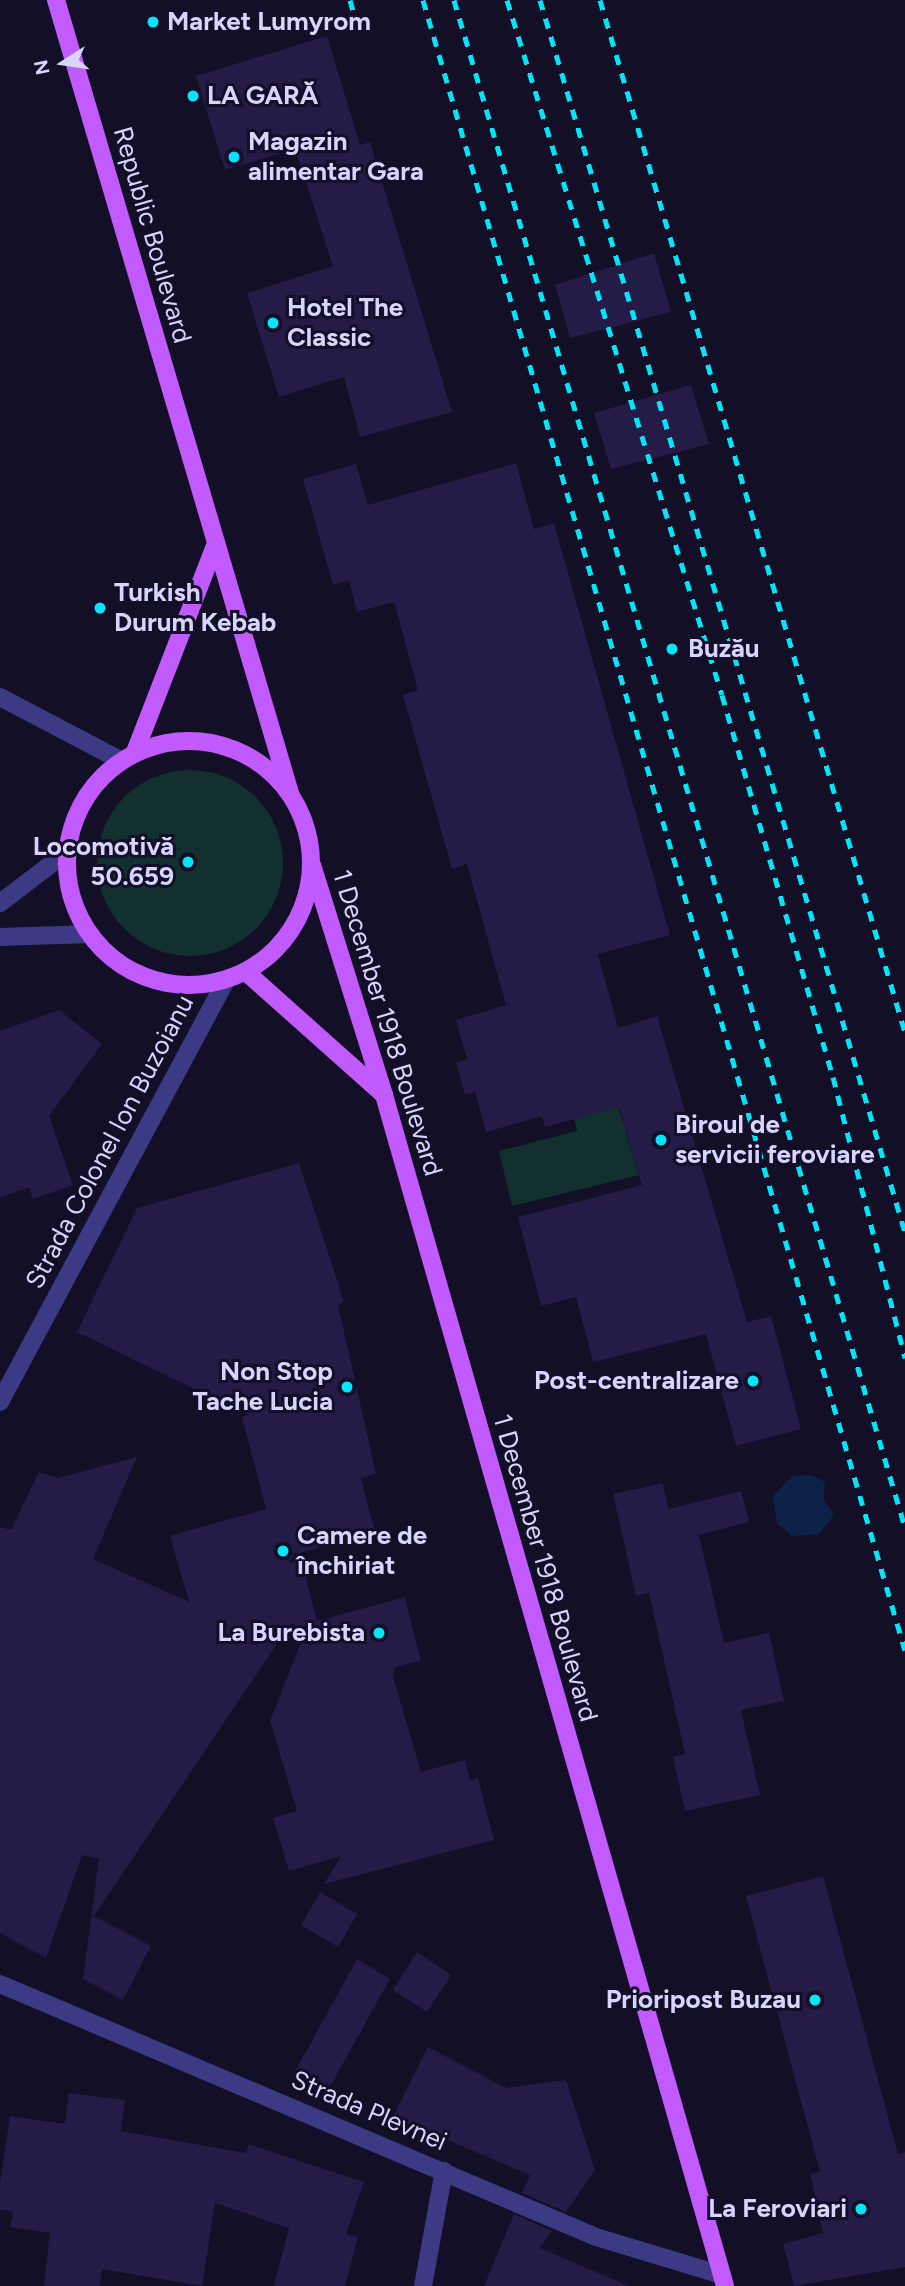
<!DOCTYPE html>
<html>
<head>
<meta charset="utf-8">
<style>
  body { margin:0 }
  #map { position:relative; width:905px; height:2286px; overflow:hidden; background:#130f26; font-family:Figtree,sans-serif }
  div>[style] { position:absolute }
  [style*='--x'] { left:calc(var(--x)*1px); top:calc(var(--y)*1px); width:calc(var(--w)*1px); rotate:calc(var(--a)*1deg) }
  .green>* { inset:0; background:#12302f }
  .round { border-radius:50% }
  .water>* { inset:0; background:#0c2248 }
  .building>* { inset:0; background:#241b47 }
  .minor>* { height:18px; margin:-9px; padding:0 9px; transform-origin:9px; border-radius:9px; background:#3d3a85 }
  .major>* { height:18px; margin:-9px; padding:0 9px; transform-origin:9px; border-radius:9px; background:#c25bff }
  .major>.ring { margin:-9px; padding:0; box-sizing:content-box; background:none; border:18px solid #c25bff; border-radius:50% }
  .rail>* { height:5px; margin-top:-2.5px; transform-origin:0; background:repeating-linear-gradient(90deg,#00e5ff 0 10px,transparent 0 19px) }
  .dots>* { width:19px; height:19px; translate:-50% -50%; box-sizing:border-box; border:4px solid #130f26; border-radius:50% }
  span { translate:-50% -50%; white-space:nowrap; text-align:center; line-height:1.15; -webkit-text-stroke:6px #130f26; paint-order:stroke }
  .poi-label { font-size:26px; color:#d9d4ff; font-weight:700 }
  .left { translate:0 -50%; text-align:left }
  .right { translate:-100% -50%; text-align:right }
  .street-label { font-size:26px; color:#d9d4ff }
  .north { position:absolute; left:28px; top:28px; width:70px; height:70px; -webkit-text-stroke:5px #130f26; paint-order:stroke; rotate:258deg; font-size:19px; font-weight:700; line-height:28px; text-align:center; color:#d9d4ff }
  .north::after { content:''; display:block; margin:auto; width:24px; height:32px; background:#d9d4ff; clip-path:polygon(50% 0,100% 100%,50% 72%,0 100%) }
</style>
</head>
<body>
<div id="map">
  <div class="green">
    <i class="round" style="left:97px;top:770px;width:186px;height:186px"></i>
    <i style="clip-path:polygon(618px 1106px,639px 1175px,512px 1206px,499px 1151px,577px 1131px,574px 1117px)"></i>
  </div>
  <div class="water">
    <i style="clip-path:polygon(811px 1475px,825px 1482px,824px 1499px,834px 1515px,819px 1534px,792px 1536px,777px 1524px,773px 1496px,792px 1476px)"></i>
  </div>
  <div class="building">
    <i style="clip-path:polygon(327px 36px,360px 145px,370px 142px,452px 412px,360px 437px,344px 377px,279px 397px,247px 293px,333px 266px,295px 149px,225px 170px,196px 76px)"></i>
    <i style="clip-path:polygon(654px 253px,671px 312px,570px 338px,555px 285px)"></i>
    <i style="clip-path:polygon(691px 385px,709px 444px,611px 469px,594px 413px)"></i>
    <i style="clip-path:polygon(516px 463px,534px 529px,554px 523px,670px 935px,598px 954px,618px 1028px,657px 1016px,747px 1322px,771px 1316px,801px 1429px,736px 1446px,706px 1334px,593px 1362px,576px 1297px,541px 1306px,518px 1217px,642px 1185px,619px 1107px,545px 1127px,542px 1116px,486px 1132px,475px 1092px,465px 1095px,456px 1063px,467px 1059px,456px 1020px,506px 1005px,467px 864px,452px 869px,403px 695px,418px 690px,394px 602px,357px 612px,349px 580px,333px 585px,303px 479px,356px 464px,368px 505px)"></i>
    <i style="clip-path:polygon(59px 1010px,102px 1044px,49px 1116px,73px 1185px,33px 1199px,29px 1187px,0 1198px,0 1031px)"></i>
    <i style="clip-path:polygon(299px 1163px,344px 1302px,338px 1305px,376px 1474px,361px 1478px,375px 1532px,300px 1553px,317px 1621px,405px 1597px,421px 1661px,395px 1667px,393px 1677px,421px 1772px,465px 1760px,470px 1780px,478px 1778px,494px 1840px,324px 1884px,341px 1856px,289px 1871px,273px 1818px,297px 1811px,270px 1721px,306px 1630px,291px 1623px,94px 1916px,151px 1946px,123px 2000px,83px 1979px,99px 1859px,82px 1855px,46px 1958px,0 1933px,0 1527px,11px 1530px,39px 1472px,57px 1478px,137px 1457px,93px 1559px,189px 1602px,170px 1536px,266px 1509px,242px 1417px,248px 1415px,77px 1332px,137px 1208px)"></i>
    <i style="clip-path:polygon(663px 1483px,668px 1509px,741px 1491px,749px 1522px,699px 1535px,724px 1643px,769px 1633px,784px 1701px,741px 1710px,760px 1795px,685px 1811px,673px 1757px,685px 1754px,649px 1593px,636px 1596px,613px 1494px)"></i>
    <i style="clip-path:polygon(823px 1876px,898px 2154px,905px 2152px,905px 2267px,794px 2286px,783px 2244px,823px 2233px,810px 2174px,820px 2172px,746px 1896px)"></i>
    <i style="clip-path:polygon(320px 1892px,357px 1914px,338px 1947px,301px 1925px)"></i>
    <i style="clip-path:polygon(417px 1952px,451px 1975px,427px 2012px,393px 1990px)"></i>
    <i style="clip-path:polygon(357px 1959px,390px 1979px,326px 2094px,293px 2075px)"></i>
    <i style="clip-path:polygon(428px 2047px,506px 2088px,566px 2080px,595px 2170px,566px 2212px,522px 2193px,530px 2175px,393px 2117px)"></i>
    <i style="clip-path:polygon(69px 2093px,125px 2100px,121px 2131px,246px 2153px,249px 2144px,364px 2182px,346px 2234px,358px 2237px,345px 2286px,274px 2286px,289px 2228px,215px 2203px,202px 2286px,102px 2269px,100px 2286px,44px 2286px,50px 2233px,10px 2227px,13px 2211px,0 2210px,0 2183px,10px 2116px,65px 2124px)"></i>
    <i style="clip-path:polygon(514px 2214px,552px 2231px,540px 2248px,629px 2286px,484px 2286px)"></i>
  </div>
  <div class="minor">
    <i style="--x:0;--y:697;--w:136;--a:27.7"></i>
    <i style="--x:0;--y:903;--w:84;--a:-37.3"></i>
    <i style="--x:0;--y:937;--w:90;--a:-1.9"></i>
    <i style="--x:0;--y:1402;--w:479;--a:-61.8"></i>
    <i style="--x:0;--y:1984;--w:647;--a:23"></i>
    <i style="--x:596;--y:2237;--w:132;--a:16.8"></i>
    <i style="--x:423;--y:2286;--w:117;--a:-79.7"></i>
  </div>
  <div class="major">
    <i style="--x:56;--y:0;--w:827;--a:73.56"></i>
    <i class="ring" style="left:67px;top:741px;width:226px;height:226px"></i>
    <i style="--x:135;--y:752;--w:224;--a:-68.8"></i>
    <i style="--x:312;--y:865;--w:241;--a:72.6"></i>
    <i style="--x:384;--y:1095;--w:1239;--a:74.02"></i>
    <i style="--x:246;--y:972;--w:185;--a:41.7"></i>
  </div>
  <div class="rail">
    <i style="--x:350;--y:0;--w:32;--a:74"></i>
    <i style="--x:423;--y:0;--w:1719;--a:73.72"></i>
    <i style="--x:454;--y:0;--w:1592;--a:73.55"></i>
    <i style="--x:507;--y:0;--w:727;--a:72.81"></i>
    <i style="--x:722;--y:695;--w:398;--a:73.8"></i>
    <i style="--x:833;--y:1077;--w:290;--a:75.6"></i>
    <i style="--x:540;--y:0;--w:1285;--a:73.5"></i>
    <i style="--x:600;--y:0;--w:1076;--a:73.54"></i>
  </div>
  <div class="dots">
    <i style="left:153px;top:22px;background:#00e5ff"></i>
    <i style="left:193px;top:96px;background:#00e5ff"></i>
    <i style="left:234px;top:157px;background:#00e5ff"></i>
    <i style="left:273px;top:323px;background:#00e5ff"></i>
    <i style="left:100px;top:608px;background:#00e5ff"></i>
    <i style="left:672px;top:649px;background:#00e5ff"></i>
    <i style="left:188px;top:862px;background:#00e5ff"></i>
    <i style="left:661px;top:1140px;background:#00e5ff"></i>
    <i style="left:753px;top:1381px;background:#00e5ff"></i>
    <i style="left:347px;top:1387px;background:#00e5ff"></i>
    <i style="left:283px;top:1551px;background:#00e5ff"></i>
    <i style="left:379px;top:1633px;background:#00e5ff"></i>
    <i style="left:815px;top:2000px;background:#00e5ff"></i>
    <i style="left:861px;top:2209px;background:#00e5ff"></i>
  </div>
  <div class="poi-label">
    <span class="left" style="left:167px;top:22px">Market Lumyrom</span>
    <span class="left" style="left:207px;top:96px">LA GARĂ</span>
    <span class="left" style="left:248px;top:157px">Magazin<br>alimentar Gara</span>
    <span class="left" style="left:287px;top:323px">Hotel The<br>Classic</span>
    <span class="left" style="left:114px;top:608px">Turkish<br>Durum Kebab</span>
    <span class="left" style="left:688px;top:649px">Buzău</span>
    <span class="right" style="left:174px;top:862px">Locomotivă<br>50.659</span>
    <span class="left" style="left:675px;top:1140px">Biroul de<br>servicii feroviare</span>
    <span class="right" style="left:333px;top:1387px">Non Stop<br>Tache Lucia</span>
    <span class="right" style="left:739px;top:1381px">Post-centralizare</span>
    <span class="left" style="left:297px;top:1551px">Camere de<br>închiriat</span>
    <span class="right" style="left:365px;top:1633px">La Burebista</span>
    <span class="right" style="left:801px;top:2000px">Prioripost Buzau</span>
    <span class="right" style="left:847px;top:2209px">La Feroviari</span>
  </div>
  <div class="street-label">
    <span style="left:152px;top:235px;rotate:74deg">Republic Boulevard</span>
    <span style="left:387px;top:1023px;rotate:73deg">1 December 1918 Boulevard</span>
    <span style="left:110px;top:1142px;rotate:-62deg">Strada Colonel Ion Buzoianu</span>
    <span style="left:545px;top:1568px;rotate:74deg">1 December 1918 Boulevard</span>
    <span style="left:369px;top:2111px;rotate:23deg">Strada Plevnei</span>
  </div>
  <div class="north">N</div>
</div>
</body>
</html>
